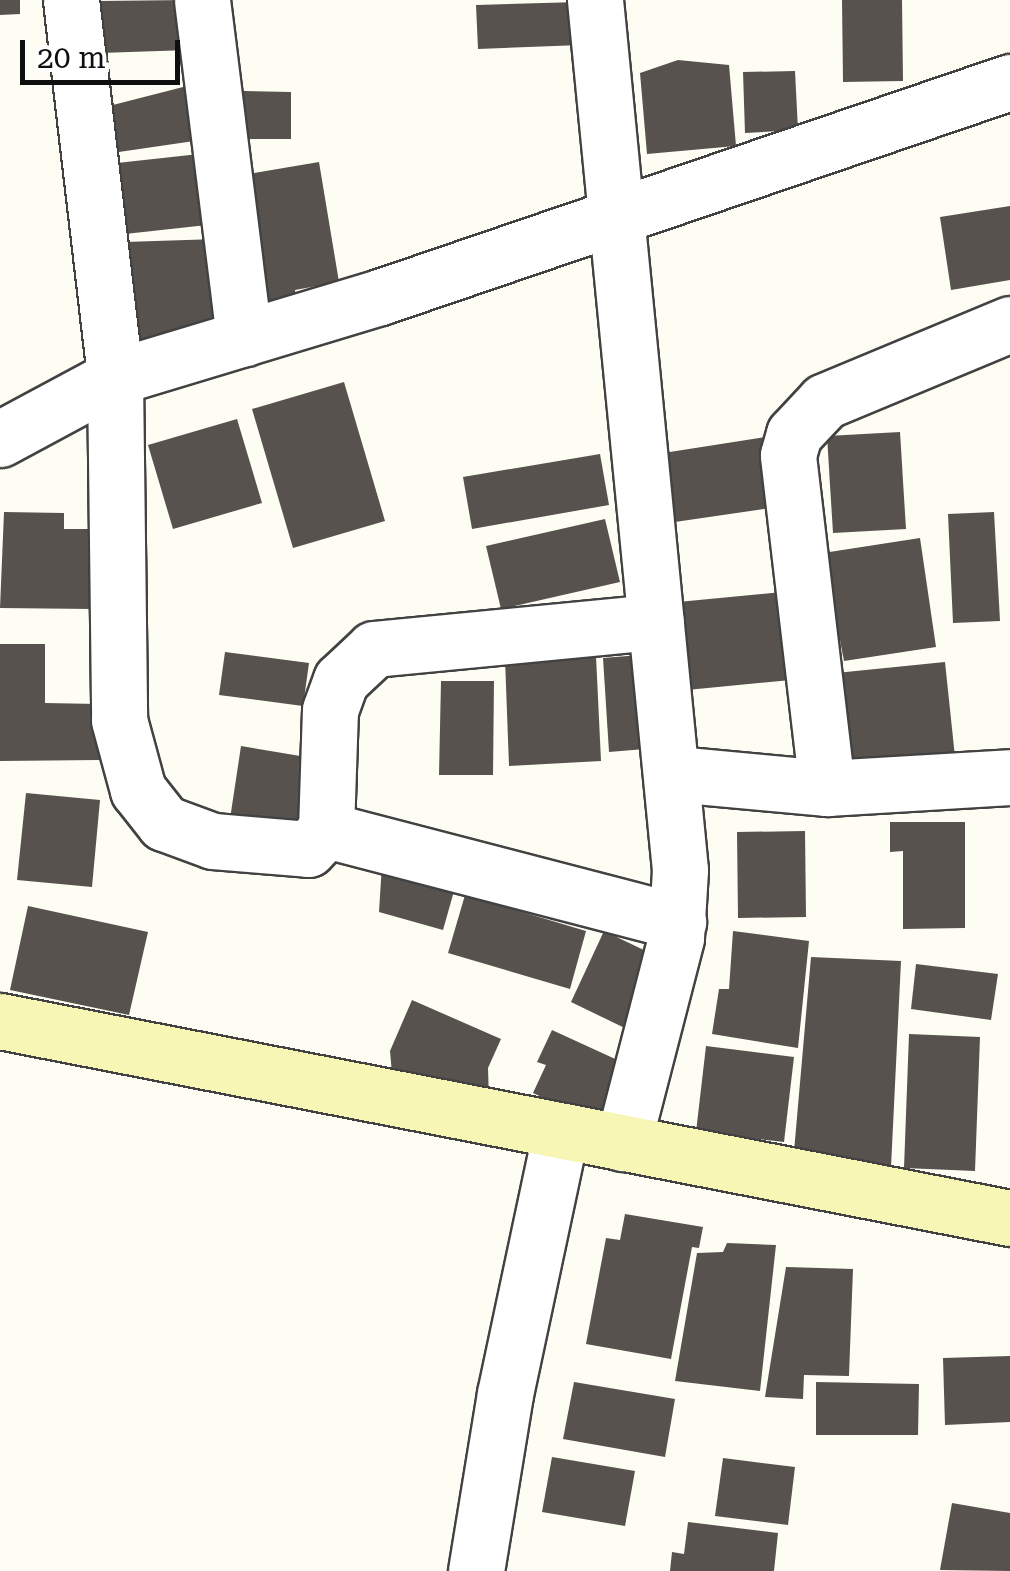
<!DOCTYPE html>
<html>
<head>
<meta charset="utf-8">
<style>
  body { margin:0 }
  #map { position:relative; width:1010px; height:1571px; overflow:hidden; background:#fefdf3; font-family:"Roboto Serif",serif }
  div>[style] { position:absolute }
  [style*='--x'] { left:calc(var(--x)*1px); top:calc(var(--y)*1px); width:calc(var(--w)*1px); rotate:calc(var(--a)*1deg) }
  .building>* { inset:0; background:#57524d }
  .roads { filter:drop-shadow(2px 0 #424242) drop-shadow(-2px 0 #424242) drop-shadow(0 2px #424242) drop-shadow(0 -2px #424242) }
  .minor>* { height:55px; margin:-27.5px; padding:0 27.5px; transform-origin:27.5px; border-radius:27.5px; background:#fff }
  .secondary>* { height:55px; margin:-27.5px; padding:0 27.5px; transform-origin:27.5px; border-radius:27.5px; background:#f7f6b4 }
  span { translate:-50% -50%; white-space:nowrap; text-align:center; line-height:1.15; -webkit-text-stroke:10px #fff; paint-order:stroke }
  .scale { position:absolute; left:20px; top:40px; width:160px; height:45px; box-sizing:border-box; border:5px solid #0f0f0f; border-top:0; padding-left:12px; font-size:30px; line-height:35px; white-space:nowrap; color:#0f0f0f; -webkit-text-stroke:8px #fff; paint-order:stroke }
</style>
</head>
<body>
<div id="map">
  <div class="building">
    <i style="clip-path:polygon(0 0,20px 0,20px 14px,0 15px)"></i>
    <i style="clip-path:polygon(188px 0,189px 50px,100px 53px,98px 1px)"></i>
    <i style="clip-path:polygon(842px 0,902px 0,903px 81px,843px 82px)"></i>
    <i style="clip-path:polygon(579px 2px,581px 45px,478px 49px,476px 5px)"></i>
    <i style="clip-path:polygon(678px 60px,729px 65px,736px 146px,647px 154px,640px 73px)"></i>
    <i style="clip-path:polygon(795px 71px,798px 130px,745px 133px,743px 72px)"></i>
    <i style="clip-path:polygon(187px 86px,201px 140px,112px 153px,105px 107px)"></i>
    <i style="clip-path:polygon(244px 91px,291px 92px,291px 139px,243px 139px)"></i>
    <i style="clip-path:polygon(199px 154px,207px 225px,125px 234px,117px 163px)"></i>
    <i style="clip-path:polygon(319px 162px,339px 282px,295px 290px,297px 307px,261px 313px,237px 176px)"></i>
    <i style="clip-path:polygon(1010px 206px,1010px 280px,951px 290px,940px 217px)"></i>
    <i style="clip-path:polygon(217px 239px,220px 337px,129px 364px,125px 242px)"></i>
    <i style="clip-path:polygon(344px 382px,385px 521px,293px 548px,252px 409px)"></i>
    <i style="clip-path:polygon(237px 419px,262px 503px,173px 529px,148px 445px)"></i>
    <i style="clip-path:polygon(900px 432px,906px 529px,833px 533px,827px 436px)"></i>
    <i style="clip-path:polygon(766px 437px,777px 507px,668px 523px,657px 454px)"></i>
    <i style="clip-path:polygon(600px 454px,609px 505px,472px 529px,463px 477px)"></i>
    <i style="clip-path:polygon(4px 512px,64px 513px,64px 529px,93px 529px,92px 609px,0 608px)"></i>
    <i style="clip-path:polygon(994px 512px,1000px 621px,953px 623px,948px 514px)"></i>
    <i style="clip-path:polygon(605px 519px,620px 582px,501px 609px,486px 546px)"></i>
    <i style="clip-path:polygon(920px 538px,936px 647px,844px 661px,823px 553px)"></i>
    <i style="clip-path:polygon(782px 592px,791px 680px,687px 690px,678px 602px)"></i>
    <i style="clip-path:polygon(0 644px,45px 644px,45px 703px,99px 704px,99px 760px,0 761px)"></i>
    <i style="clip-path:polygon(225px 652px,309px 663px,303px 706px,219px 695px)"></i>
    <i style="clip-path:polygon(640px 655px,645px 749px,609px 752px,603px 658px)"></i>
    <i style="clip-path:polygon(596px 656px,601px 761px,509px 766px,505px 659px)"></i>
    <i style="clip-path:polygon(945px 662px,955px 757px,846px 768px,836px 673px)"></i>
    <i style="clip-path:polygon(441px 681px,494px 681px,493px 775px,439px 775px)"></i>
    <i style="clip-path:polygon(241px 746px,318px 759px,306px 831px,230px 819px)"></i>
    <i style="clip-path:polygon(26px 793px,100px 800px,92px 887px,17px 880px)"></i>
    <i style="clip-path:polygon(890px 822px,965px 822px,965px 928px,903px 929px,903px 851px,890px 852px)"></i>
    <i style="clip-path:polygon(805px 831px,806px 917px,738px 918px,737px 832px)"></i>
    <i style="clip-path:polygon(382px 864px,456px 884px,443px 930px,379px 912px)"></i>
    <i style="clip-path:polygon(465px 895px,586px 931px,570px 989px,448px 953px)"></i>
    <i style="clip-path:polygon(28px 906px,148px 932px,129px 1015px,10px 990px)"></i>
    <i style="clip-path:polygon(604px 931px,669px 962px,635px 1033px,571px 1002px)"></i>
    <i style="clip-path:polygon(733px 931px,809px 941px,798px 1048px,712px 1034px,719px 989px,729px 989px)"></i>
    <i style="clip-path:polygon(811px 957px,901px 961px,891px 1167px,793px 1163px)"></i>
    <i style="clip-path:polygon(916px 964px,998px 974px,991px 1020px,911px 1009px)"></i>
    <i style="clip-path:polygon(412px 1000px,501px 1039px,488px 1068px,489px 1100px,393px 1085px,390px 1051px)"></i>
    <i style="clip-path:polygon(552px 1030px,637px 1069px,609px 1128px,533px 1093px,546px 1065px,537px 1062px)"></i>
    <i style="clip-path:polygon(909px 1034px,980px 1037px,975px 1171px,904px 1168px)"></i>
    <i style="clip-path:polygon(706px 1046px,794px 1057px,784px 1142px,696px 1132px)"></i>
    <i style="clip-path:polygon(625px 1214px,703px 1227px,699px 1248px,692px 1247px,671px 1359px,586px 1344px,606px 1238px,620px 1240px)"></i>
    <i style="clip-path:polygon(727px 1243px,776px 1245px,760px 1391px,675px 1381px,697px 1253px,723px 1252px)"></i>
    <i style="clip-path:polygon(786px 1267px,853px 1269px,849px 1376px,804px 1375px,803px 1399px,765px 1397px)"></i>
    <i style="clip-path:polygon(1010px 1356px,1010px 1422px,945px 1425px,943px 1358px)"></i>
    <i style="clip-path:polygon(574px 1382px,675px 1399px,665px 1457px,563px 1439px)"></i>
    <i style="clip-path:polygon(816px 1382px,919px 1384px,918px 1435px,816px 1435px)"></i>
    <i style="clip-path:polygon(552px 1457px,635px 1471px,625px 1526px,542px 1512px)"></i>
    <i style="clip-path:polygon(723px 1458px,795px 1467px,788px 1525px,715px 1516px)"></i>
    <i style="clip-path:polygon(952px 1503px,1010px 1513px,1010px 1571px,940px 1570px)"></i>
    <i style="clip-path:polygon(688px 1522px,778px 1533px,774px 1571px,670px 1571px,672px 1552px,684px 1554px)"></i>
  </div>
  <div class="roads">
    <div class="minor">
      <i style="--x:71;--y:0;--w:380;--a:83.3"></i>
      <i style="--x:115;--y:377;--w:343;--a:89.3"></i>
      <i style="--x:119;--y:720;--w:73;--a:74.8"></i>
      <i style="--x:138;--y:790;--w:42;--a:51.8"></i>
      <i style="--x:164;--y:823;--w:52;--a:20.2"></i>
      <i style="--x:213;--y:841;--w:95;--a:4.8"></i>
      <i style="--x:308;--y:849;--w:26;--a:-47"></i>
      <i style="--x:326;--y:830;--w:364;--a:14.6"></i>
      <i style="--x:202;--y:0;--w:341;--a:82.9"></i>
      <i style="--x:595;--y:0;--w:874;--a:84.42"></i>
      <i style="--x:680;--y:870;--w:68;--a:93.4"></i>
      <i style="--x:676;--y:938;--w:212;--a:104.5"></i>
      <i style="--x:0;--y:439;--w:131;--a:-28.3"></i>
      <i style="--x:115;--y:377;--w:277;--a:-16.8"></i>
      <i style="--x:380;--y:297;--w:666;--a:-18.84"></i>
      <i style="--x:675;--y:774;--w:153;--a:5.3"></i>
      <i style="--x:827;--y:788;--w:183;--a:-3.4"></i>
      <i style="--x:827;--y:788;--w:335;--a:-96.7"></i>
      <i style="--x:788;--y:455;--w:22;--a:-74"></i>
      <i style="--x:794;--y:434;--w:45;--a:-46.8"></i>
      <i style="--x:825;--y:401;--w:200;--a:-22.6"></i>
      <i style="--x:326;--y:830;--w:120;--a:-88.1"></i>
      <i style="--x:330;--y:710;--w:32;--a:-70"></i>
      <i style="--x:341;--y:680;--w:45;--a:-43.2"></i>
      <i style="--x:374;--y:649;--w:283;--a:-5.5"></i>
      <i style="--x:476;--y:1571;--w:179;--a:-80.7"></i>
      <i style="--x:505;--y:1394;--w:269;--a:-78"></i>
    </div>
    <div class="secondary">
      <i style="--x:0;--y:1021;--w:1029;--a:11.04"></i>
    </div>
  </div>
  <div class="scale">20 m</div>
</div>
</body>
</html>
